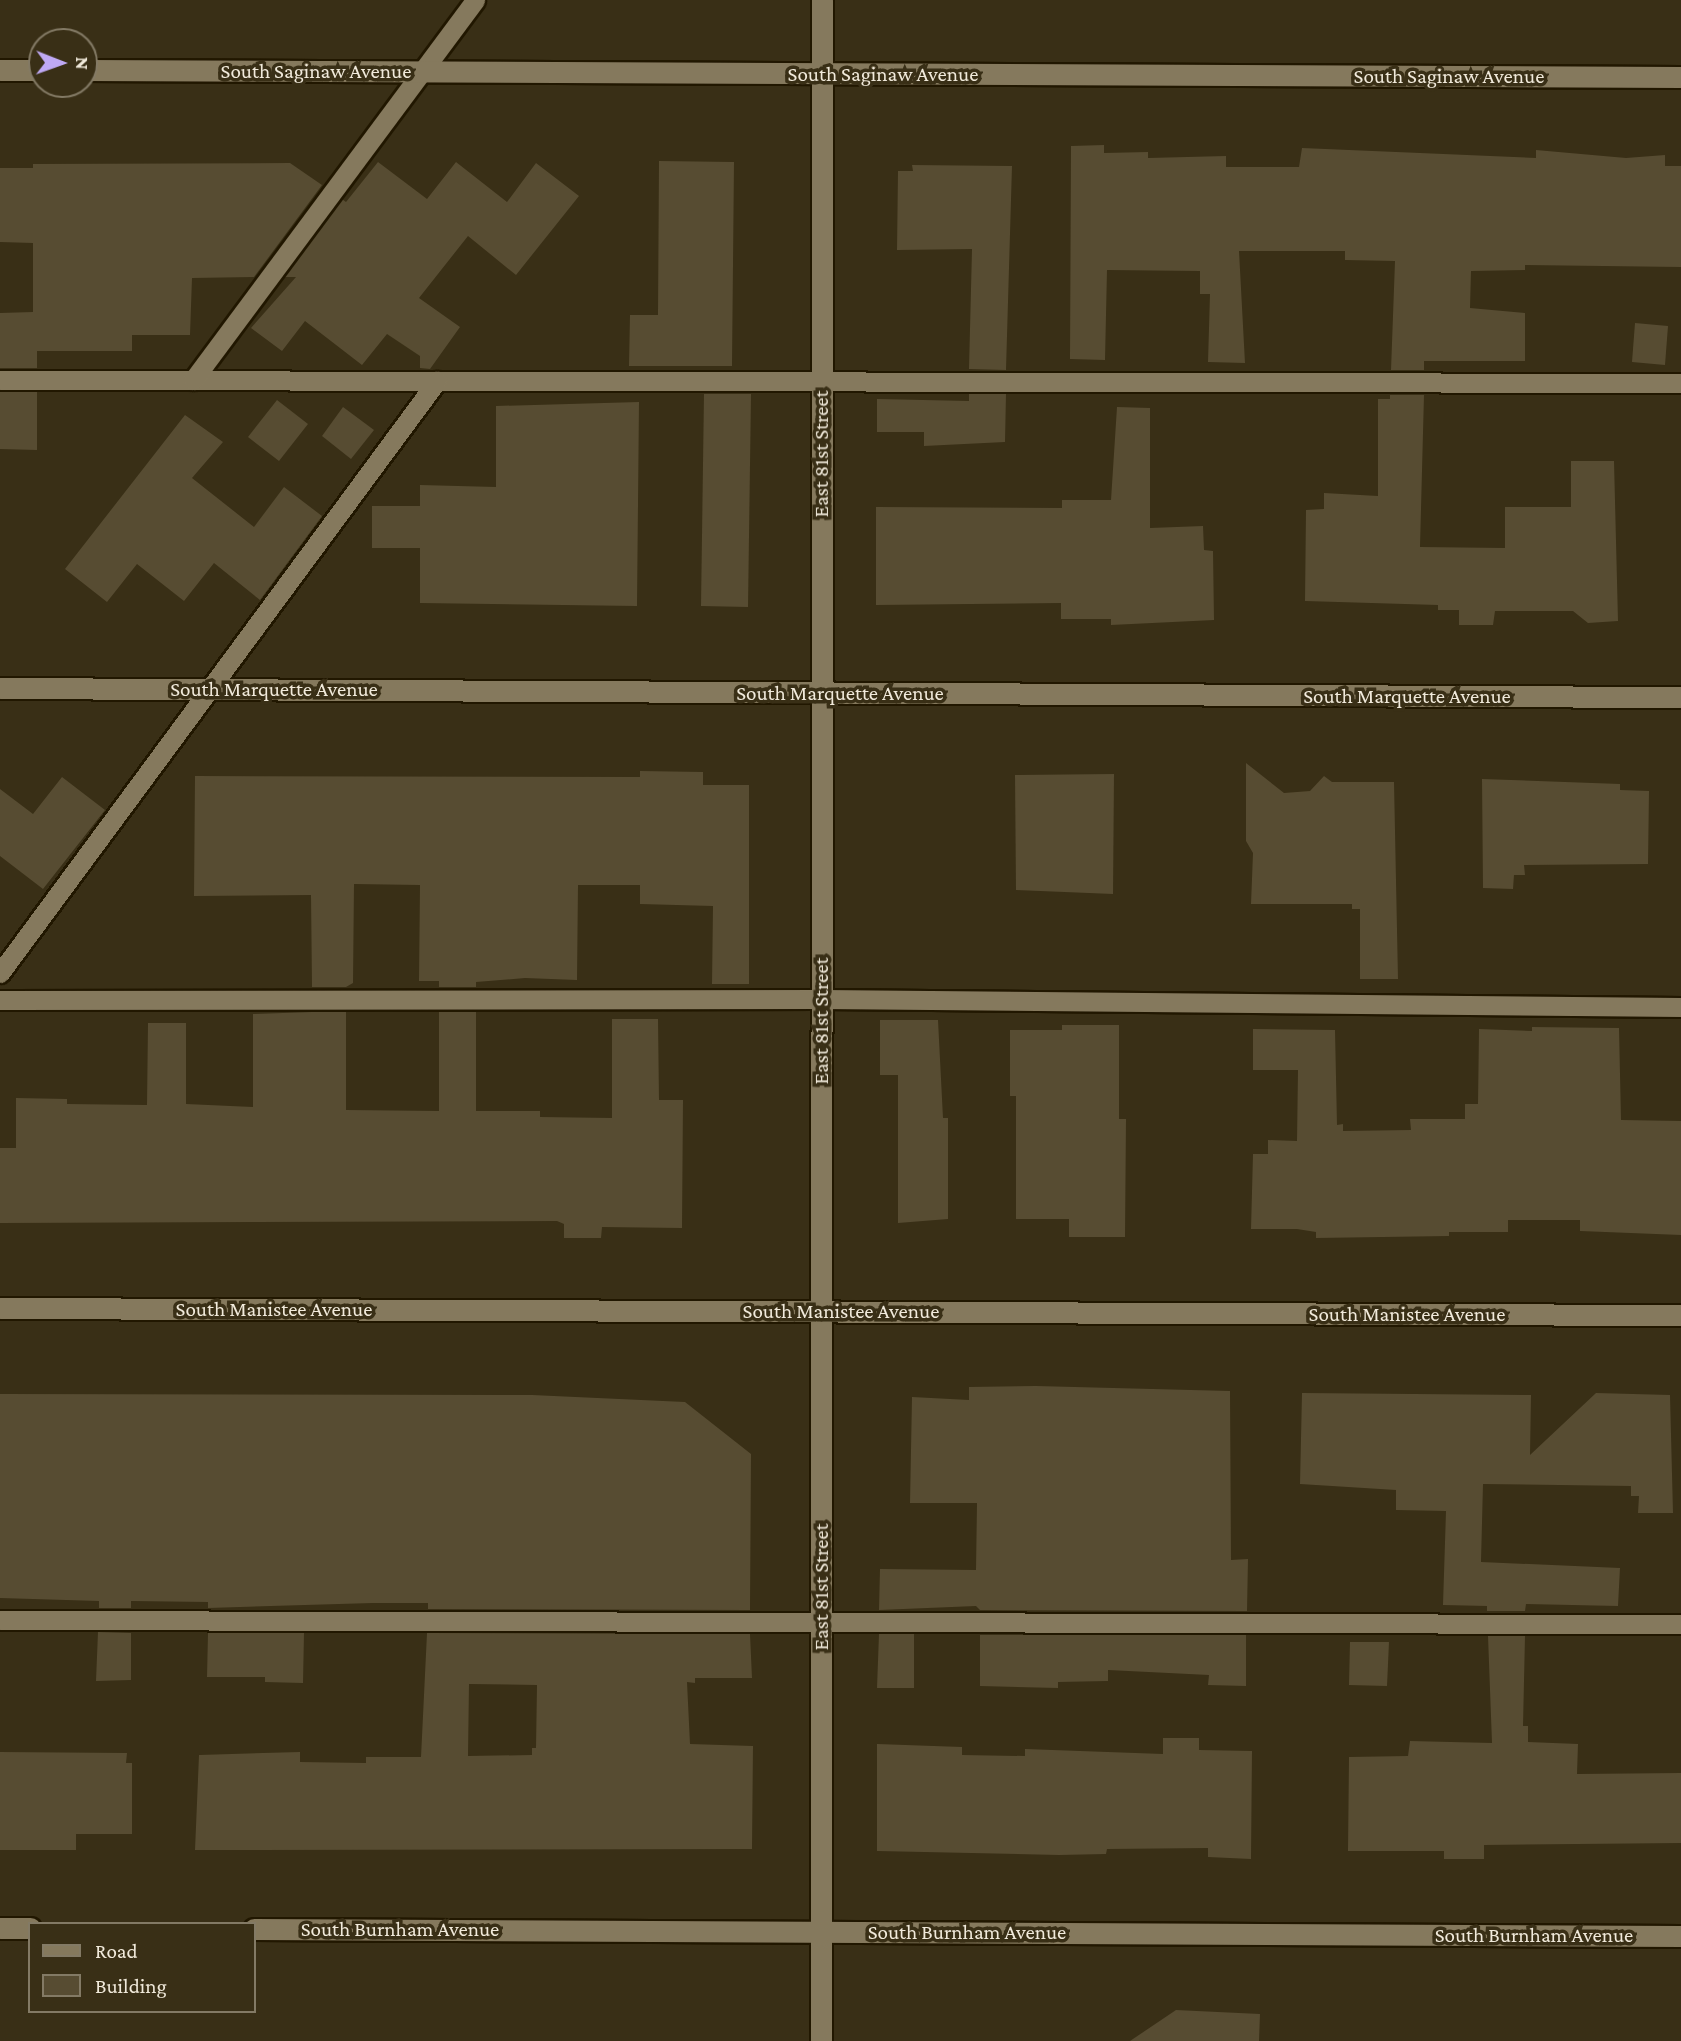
<!DOCTYPE html>
<html>
<head>
<meta charset="utf-8">
<style>
  body { margin:0 }
  #map { position:relative; width:1681px; height:2041px; overflow:hidden; background:#392f16; font-family:"Crimson Pro",serif }
  div>[style] { position:absolute }
  [style*='--x'] { left:calc(var(--x)*1px); top:calc(var(--y)*1px); width:calc(var(--w)*1px); rotate:calc(var(--a)*1deg) }
  .building>* { inset:0; background:#574c32 }
  .roads { filter:drop-shadow(2px 0 #211700) drop-shadow(-2px 0 #211700) drop-shadow(0 2px #211700) drop-shadow(0 -2px #211700) }
  .lane>* { height:19px; margin:-9.5px; padding:0 9.5px; transform-origin:9.5px; border-radius:9.5px; background:#85795d }
  .street>* { height:21px; margin:-10.5px; padding:0 10.5px; transform-origin:10.5px; border-radius:10.5px; background:#85795d }
  span { translate:-50% -50%; white-space:nowrap; text-align:center; line-height:1.15; -webkit-text-stroke:7px #392f16; paint-order:stroke }
  .street-label { font-size:21px; color:#f1eadb }
  .legend { position:absolute; left:28px; top:1922px; width:228px; height:91px; box-sizing:border-box; background:#392f16; border:2px solid #837a65; margin:0; padding:9px 12px; list-style:none; font-size:21px; color:#f1eadb }
  .legend li { display:flex; align-items:center; gap:14px; height:35px }
  .legend b { width:35px; border:2px solid #837a65 }
  .north { position:absolute; left:28px; top:28px; width:70px; height:70px; box-sizing:border-box; background:#392f16; border:2px solid #837a65; border-radius:50%; rotate:91deg; font-size:19px; font-weight:700; line-height:28px; text-align:center; color:#f1eadb }
  .north::after { content:''; display:block; margin:auto; width:24px; height:32px; background:#bfa9f4; clip-path:polygon(50% 0,100% 100%,50% 72%,0 100%) }
</style>
</head>
<body>
<div id="map">
  <div class="building">
    <i style="clip-path:polygon(1104px 145px,1104px 153px,1148px 152px,1148px 158px,1226px 156px,1226px 167px,1299px 167px,1302px 148px,1536px 158px,1536px 150px,1626px 158px,1665px 155px,1665px 166px,1681px 166px,1681px 267px,1525px 265px,1525px 270px,1471px 271px,1470px 308px,1525px 313px,1525px 361px,1424px 361px,1424px 370px,1391px 370px,1395px 261px,1345px 260px,1345px 251px,1239px 251px,1245px 363px,1208px 362px,1210px 294px,1200px 294px,1200px 271px,1107px 270px,1105px 360px,1070px 359px,1071px 146px)"></i>
    <i style="clip-path:polygon(659px 161px,734px 162px,732px 366px,629px 366px,630px 315px,658px 315px)"></i>
    <i style="clip-path:polygon(378px 162px,427px 199px,456px 162px,507px 202px,536px 163px,579px 196px,516px 275px,468px 236px,419px 298px,460px 327px,430px 369px,420px 368px,420px 356px,387px 334px,362px 365px,305px 321px,282px 351px,251px 328px,296px 277px,284px 277px,342px 199px,346px 202px)"></i>
    <i style="clip-path:polygon(290px 163px,322px 185px,254px 277px,192px 278px,190px 335px,132px 335px,132px 351px,37px 351px,37px 368px,0 368px,0 313px,33px 312px,33px 243px,0 242px,0 168px,33px 168px,33px 164px)"></i>
    <i style="clip-path:polygon(912px 165px,1012px 166px,1006px 370px,969px 369px,972px 249px,897px 250px,898px 171px,913px 171px)"></i>
    <i style="clip-path:polygon(1635px 323px,1668px 326px,1665px 365px,1632px 362px)"></i>
    <i style="clip-path:polygon(0 392px,37px 392px,37px 450px,0 449px)"></i>
    <i style="clip-path:polygon(704px 394px,751px 394px,748px 607px,701px 606px)"></i>
    <i style="clip-path:polygon(969px 394px,1006px 394px,1005px 442px,924px 446px,924px 432px,877px 432px,877px 399px,969px 401px)"></i>
    <i style="clip-path:polygon(1390px 395px,1424px 395px,1420px 547px,1505px 548px,1505px 507px,1571px 507px,1571px 461px,1614px 461px,1618px 621px,1588px 623px,1573px 611px,1495px 611px,1493px 625px,1459px 625px,1459px 610px,1438px 610px,1438px 605px,1305px 601px,1306px 510px,1324px 509px,1324px 493px,1378px 496px,1378px 399px,1390px 399px)"></i>
    <i style="clip-path:polygon(277px 400px,308px 424px,279px 461px,248px 437px)"></i>
    <i style="clip-path:polygon(639px 402px,637px 606px,420px 603px,420px 548px,372px 548px,372px 506px,420px 506px,420px 485px,496px 487px,496px 406px)"></i>
    <i style="clip-path:polygon(343px 407px,374px 430px,351px 459px,322px 436px)"></i>
    <i style="clip-path:polygon(1117px 407px,1150px 408px,1150px 528px,1203px 526px,1204px 550px,1213px 551px,1214px 620px,1111px 625px,1111px 619px,1061px 619px,1061px 603px,876px 605px,876px 507px,1062px 508px,1062px 500px,1111px 500px)"></i>
    <i style="clip-path:polygon(185px 415px,223px 442px,192px 478px,254px 527px,284px 487px,322px 516px,260px 600px,214px 563px,184px 601px,137px 564px,107px 602px,65px 569px)"></i>
    <i style="clip-path:polygon(1246px 763px,1284px 793px,1310px 791px,1324px 776px,1332px 782px,1394px 782px,1398px 979px,1360px 979px,1360px 909px,1352px 909px,1352px 904px,1251px 904px,1253px 853px,1246px 841px)"></i>
    <i style="clip-path:polygon(640px 771px,703px 772px,703px 785px,749px 785px,749px 984px,712px 984px,713px 906px,640px 904px,640px 885px,578px 885px,577px 980px,525px 978px,476px 982px,476px 987px,439px 987px,439px 981px,419px 981px,420px 885px,354px 884px,353px 983px,346px 987px,312px 987px,311px 895px,194px 896px,195px 776px,640px 777px)"></i>
    <i style="clip-path:polygon(1114px 774px,1113px 894px,1016px 890px,1015px 775px)"></i>
    <i style="clip-path:polygon(62px 777px,105px 810px,43px 889px,0 856px,0 789px,33px 814px)"></i>
    <i style="clip-path:polygon(1482px 779px,1620px 784px,1620px 790px,1649px 791px,1648px 864px,1524px 865px,1525px 875px,1514px 875px,1513px 889px,1483px 888px)"></i>
    <i style="clip-path:polygon(312px 1012px,346px 1012px,346px 1110px,439px 1111px,439px 1012px,476px 1012px,476px 1111px,540px 1111px,540px 1117px,612px 1118px,612px 1019px,658px 1019px,659px 1100px,683px 1100px,682px 1228px,602px 1227px,601px 1238px,564px 1238px,564px 1224px,557px 1221px,0 1223px,0 1148px,16px 1148px,16px 1098px,67px 1099px,67px 1104px,147px 1105px,148px 1023px,186px 1023px,186px 1104px,253px 1107px,253px 1014px)"></i>
    <i style="clip-path:polygon(880px 1020px,938px 1020px,943px 1118px,948px 1118px,948px 1219px,898px 1223px,898px 1075px,880px 1075px)"></i>
    <i style="clip-path:polygon(1062px 1025px,1119px 1025px,1119px 1119px,1126px 1119px,1125px 1237px,1069px 1237px,1069px 1219px,1016px 1219px,1016px 1096px,1010px 1096px,1010px 1030px,1062px 1030px)"></i>
    <i style="clip-path:polygon(1532px 1027px,1619px 1028px,1621px 1120px,1681px 1121px,1681px 1235px,1580px 1231px,1580px 1220px,1508px 1220px,1508px 1232px,1449px 1232px,1449px 1236px,1316px 1238px,1316px 1232px,1297px 1229px,1251px 1229px,1253px 1154px,1268px 1154px,1268px 1140px,1297px 1141px,1298px 1070px,1253px 1070px,1253px 1029px,1335px 1030px,1337px 1125px,1343px 1124px,1343px 1131px,1411px 1130px,1410px 1119px,1465px 1119px,1465px 1104px,1478px 1104px,1479px 1029px,1532px 1031px)"></i>
    <i style="clip-path:polygon(1036px 1386px,1230px 1391px,1231px 1560px,1248px 1559px,1247px 1611px,980px 1610px,976px 1606px,879px 1610px,880px 1569px,976px 1570px,977px 1503px,910px 1503px,912px 1397px,969px 1400px,969px 1387px)"></i>
    <i style="clip-path:polygon(1302px 1393px,1531px 1395px,1530px 1455px,1596px 1393px,1670px 1395px,1673px 1513px,1638px 1513px,1639px 1496px,1631px 1496px,1631px 1486px,1483px 1484px,1481px 1562px,1620px 1568px,1618px 1606px,1526px 1604px,1525px 1611px,1487px 1611px,1487px 1606px,1443px 1605px,1446px 1511px,1396px 1510px,1396px 1490px,1300px 1484px)"></i>
    <i style="clip-path:polygon(0 1394px,532px 1395px,685px 1402px,751px 1454px,750px 1610px,428px 1609px,428px 1603px,373px 1603px,208px 1608px,208px 1602px,131px 1601px,131px 1608px,99px 1608px,99px 1601px,0 1598px)"></i>
    <i style="clip-path:polygon(98px 1632px,131px 1633px,131px 1680px,96px 1681px)"></i>
    <i style="clip-path:polygon(208px 1633px,304px 1633px,303px 1683px,265px 1682px,265px 1677px,207px 1677px)"></i>
    <i style="clip-path:polygon(evenodd,427px 1633px,750px 1634px,752px 1678px,695px 1678px,695px 1683px,687px 1682px,690px 1744px,753px 1746px,752px 1849px,195px 1850px,199px 1755px,300px 1752px,300px 1762px,366px 1763px,366px 1757px,421px 1757px,427px 1633px,469px 1684px,537px 1685px,536px 1748px,532px 1748px,532px 1755px,468px 1756px,469px 1684px)"></i>
    <i style="clip-path:polygon(879px 1634px,914px 1634px,914px 1688px,877px 1688px)"></i>
    <i style="clip-path:polygon(980px 1635px,1246px 1635px,1246px 1686px,1208px 1685px,1209px 1675px,1108px 1670px,1108px 1681px,1058px 1682px,1058px 1688px,980px 1686px)"></i>
    <i style="clip-path:polygon(1488px 1636px,1525px 1636px,1523px 1726px,1528px 1726px,1528px 1742px,1578px 1744px,1577px 1774px,1681px 1773px,1681px 1843px,1484px 1845px,1484px 1859px,1444px 1859px,1444px 1851px,1348px 1851px,1349px 1757px,1408px 1756px,1410px 1741px,1492px 1743px)"></i>
    <i style="clip-path:polygon(1350px 1642px,1389px 1642px,1387px 1686px,1349px 1685px)"></i>
    <i style="clip-path:polygon(1163px 1738px,1199px 1738px,1199px 1750px,1252px 1751px,1251px 1859px,1208px 1857px,1208px 1848px,1107px 1849px,1106px 1854px,1059px 1855px,877px 1851px,877px 1744px,962px 1747px,962px 1755px,1025px 1756px,1025px 1749px,1163px 1754px)"></i>
    <i style="clip-path:polygon(0 1752px,127px 1753px,126px 1763px,132px 1763px,132px 1834px,76px 1834px,76px 1850px,0 1850px)"></i>
    <i style="clip-path:polygon(1176px 2010px,1260px 2014px,1259px 2041px,1130px 2041px)"></i>
  </div>
  <div class="roads">
    <div class="lane">
      <i style="--x:0;--y:380;--w:1681;--a:0.1"></i>
      <i style="--x:193;--y:380;--w:473;--a:-53.4"></i>
      <i style="--x:0;--y:973;--w:736;--a:-53.57"></i>
      <i style="--x:0;--y:1000;--w:822;--a:-0.07"></i>
      <i style="--x:822;--y:999;--w:859;--a:0.53"></i>
      <i style="--x:0;--y:1620;--w:1681;--a:0.14"></i>
    </div>
    <div class="street">
      <i style="--x:0;--y:70;--w:42;--a:0"></i>
      <i style="--x:84;--y:70;--w:1597;--a:0.25"></i>
      <i style="--x:0;--y:688;--w:1681;--a:0.31"></i>
      <i style="--x:0;--y:1308;--w:1681;--a:0.24"></i>
      <i style="--x:0;--y:1928;--w:30;--a:0"></i>
      <i style="--x:254;--y:1929;--w:1427;--a:0.28"></i>
      <i style="--x:821;--y:2041;--w:2041;--a:-89.97"></i>
    </div>
  </div>
  <div class="street-label">
    <span style="left:316px;top:71px">South Saginaw Avenue</span>
    <span style="left:883px;top:74px">South Saginaw Avenue</span>
    <span style="left:1449px;top:76px">South Saginaw Avenue</span>
    <span style="left:821px;top:454px;rotate:-90deg">East 81st Street</span>
    <span style="left:274px;top:689px">South Marquette Avenue</span>
    <span style="left:840px;top:693px">South Marquette Avenue</span>
    <span style="left:1407px;top:696px">South Marquette Avenue</span>
    <span style="left:821px;top:1021px;rotate:-90deg">East 81st Street</span>
    <span style="left:274px;top:1309px">South Manistee Avenue</span>
    <span style="left:841px;top:1311px">South Manistee Avenue</span>
    <span style="left:1407px;top:1314px">South Manistee Avenue</span>
    <span style="left:821px;top:1587px;rotate:-90deg">East 81st Street</span>
    <span style="left:400px;top:1929px">South Burnham Avenue</span>
    <span style="left:967px;top:1932px">South Burnham Avenue</span>
    <span style="left:1534px;top:1935px">South Burnham Avenue</span>
  </div>
  <ul class="legend">
  <li><b style="height:9px;background:#85795d"></b>Road</li>
  <li><b style="height:19px;background:#574c32"></b>Building</li>
  </ul>
  <div class="north">N</div>
</div>
</body>
</html>
